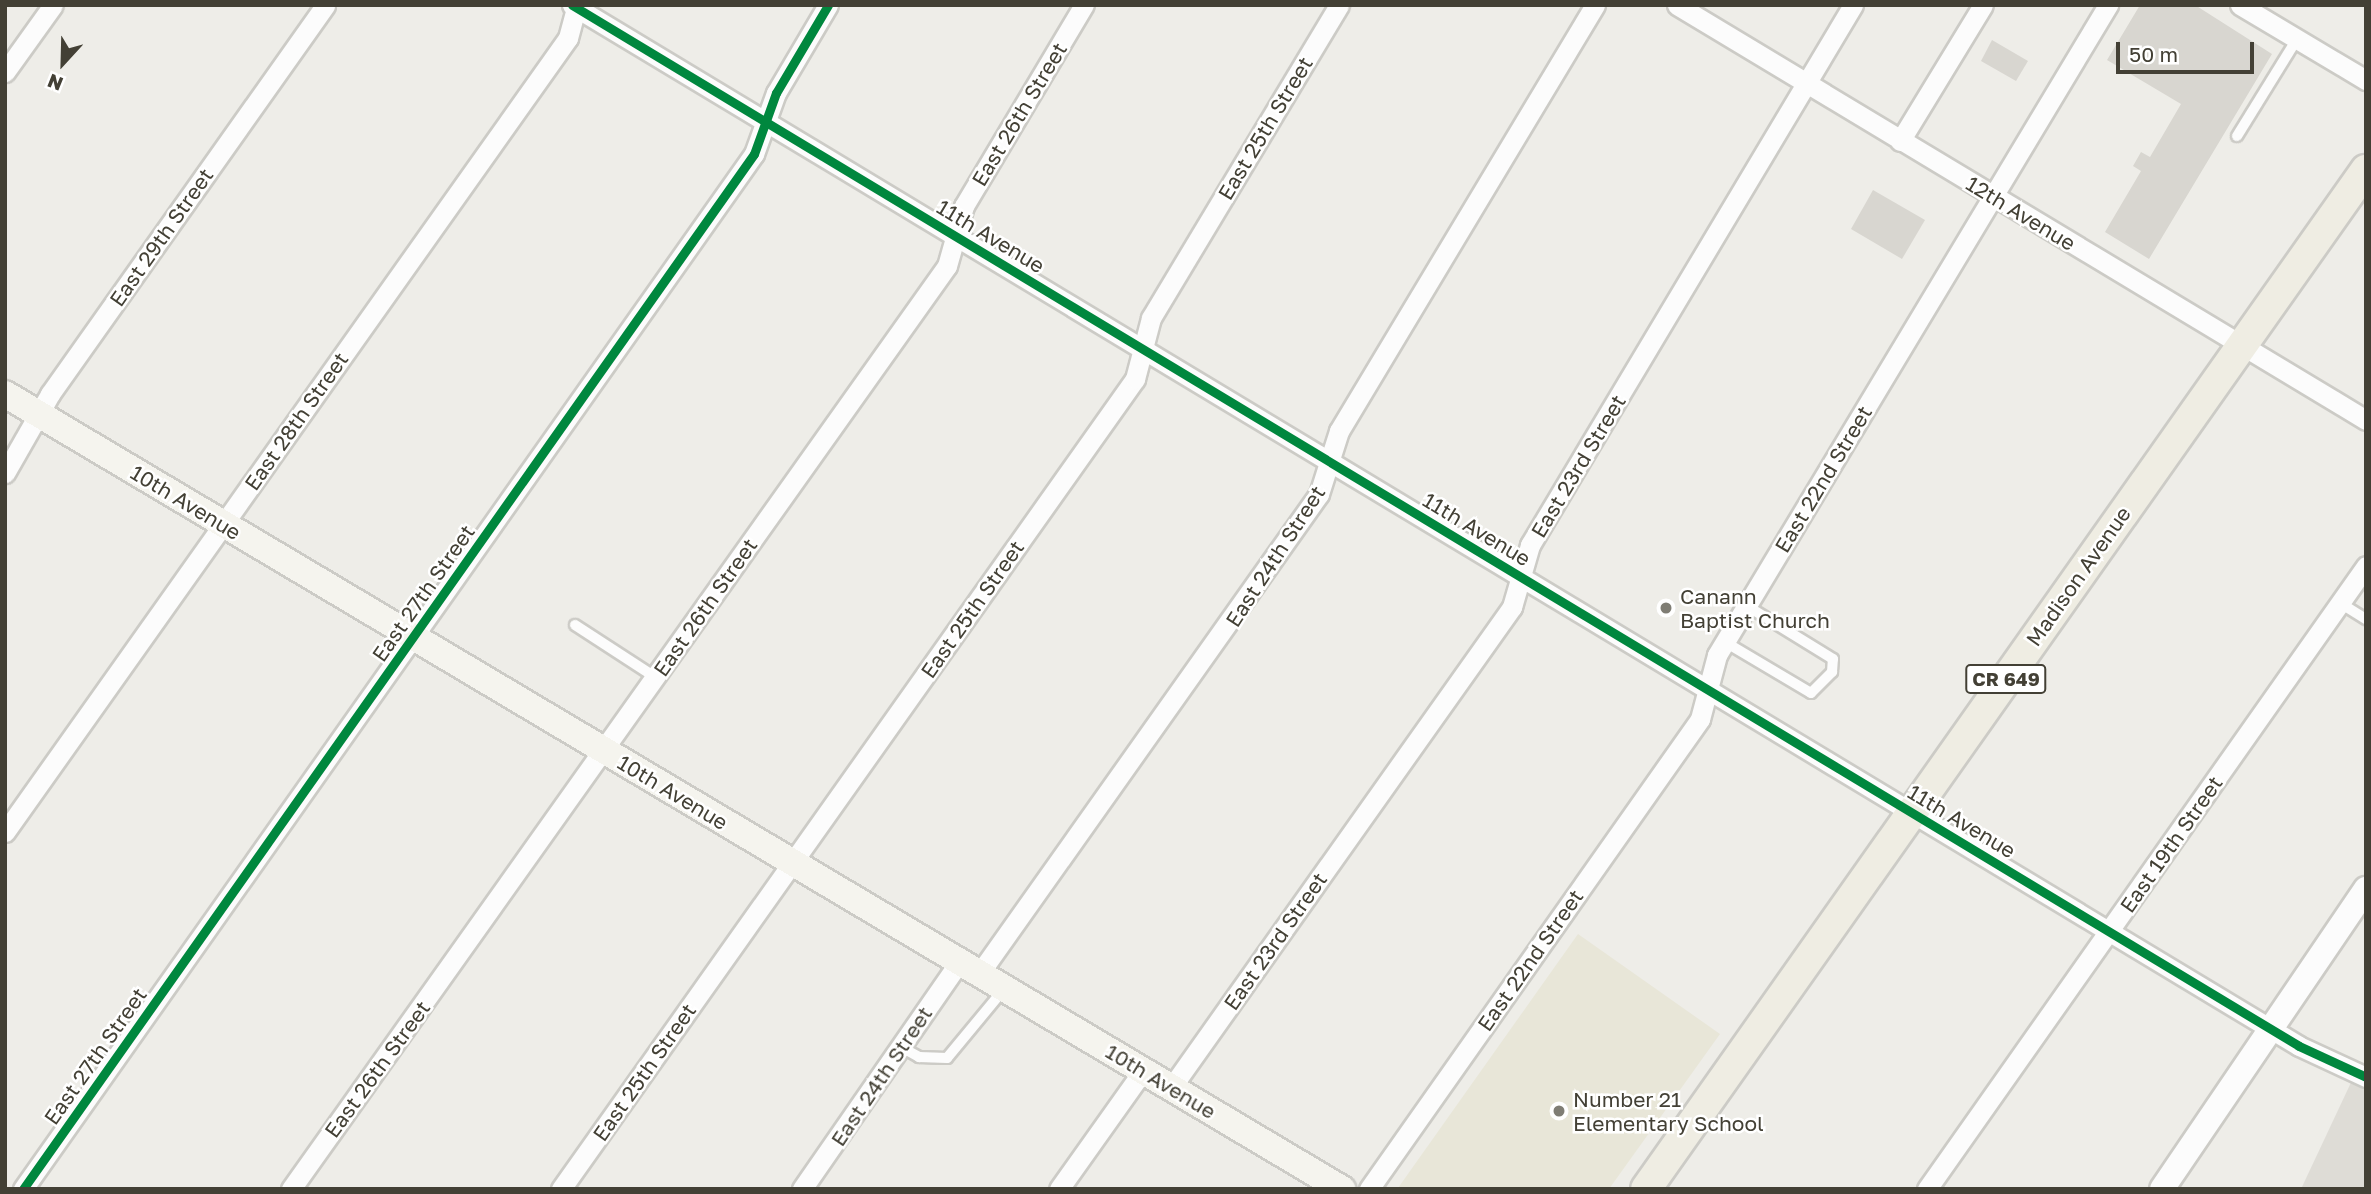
<!DOCTYPE html>
<html>
<head>
<meta charset="utf-8">
<style>
  body { margin:0 }
  #map { position:relative; width:2371px; height:1194px; overflow:hidden; background:#eeede8; font-family:"Golos Text",sans-serif }
  div>[style] { position:absolute }
  [style*='--x'] { left:calc(var(--x)*1px); top:calc(var(--y)*1px); width:calc(var(--w)*1px); rotate:calc(var(--a)*1deg) }
  .industrial>* { inset:0; background:#dedcd6 }
  .education>* { inset:0; background:#e8e6d8 }
  .building>* { inset:0; background:#d8d6d0 }
  .roads { filter:drop-shadow(2px 0 #cccbc6) drop-shadow(-2px 0 #cccbc6) drop-shadow(0 2px #cccbc6) drop-shadow(0 -2px #cccbc6) }
  .service>* { height:10px; margin:-5px; padding:0 5px; transform-origin:5px; border-radius:5px; background:#fcfcfc }
  .minor>* { height:19px; margin:-9.5px; padding:0 9.5px; transform-origin:9.5px; border-radius:9.5px; background:#fcfcfc }
  .tertiary>* { height:24px; margin:-12px; padding:0 12px; transform-origin:12px; border-radius:12px; background:#fcfcfc }
  .secondary>* { height:26px; margin:-13px; padding:0 13px; transform-origin:13px; border-radius:13px; background:#f5f4ee }
  .primary>* { height:30px; margin:-15px; padding:0 15px; transform-origin:15px; border-radius:15px; background:#efede3 }
  .cycleway>* { height:9px; margin:-4.5px; padding:0 4.5px; transform-origin:4.5px; border-radius:4.5px; background:#00873e }
  .dots>* { width:19px; height:19px; translate:-50% -50%; box-sizing:border-box; border:4px solid #fff; border-radius:50% }
  span { translate:-50% -50%; white-space:nowrap; text-align:center; line-height:1.15; -webkit-text-stroke:5px #fff; paint-order:stroke }
  .shield-label span { padding:2px 5px; background:#fff; border:2px solid; border-radius:5px; -webkit-text-stroke-width:0 }
  .shield-label { font-size:19px; color:#434035; font-weight:700 }
  .street-label { font-size:21px; color:#434035 }
  .poi-label { font-size:21px; color:#434035 }
  .left { translate:0 -50%; text-align:left }
  .frame { position:absolute; inset:0; border:7px solid #434035; pointer-events:none }
  .north { position:absolute; left:28px; top:28px; width:70px; height:70px; -webkit-text-stroke:5px #fff; paint-order:stroke; rotate:202deg; font-size:19px; font-weight:700; line-height:28px; text-align:center; color:#434035 }
  .north::after { content:''; display:block; margin:auto; width:24px; height:32px; background:#434035; clip-path:polygon(50% 0,100% 100%,50% 72%,0 100%) }
  .scale { position:absolute; left:2116px; top:42px; width:138px; height:32px; box-sizing:border-box; border:4px solid #434035; border-top:0; padding-left:9px; font-size:21px; line-height:24px; white-space:nowrap; color:#434035; -webkit-text-stroke:5px #fff; paint-order:stroke }
</style>
</head>
<body>
<div id="map">
  <div class="industrial">
    <i style="clip-path:polygon(2355px 1074px,2366px 1078px,2366px 1189px,2301px 1189px)"></i>
  </div>
  <div class="education">
    <i style="clip-path:polygon(1578px 934px,1720px 1034px,1609px 1189px,1398px 1188px)"></i>
  </div>
  <div class="building">
    <i style="clip-path:polygon(2140px 5px,2195px 5px,2272px 54px,2149px 259px,2105px 232px,2141px 171px,2133px 166px,2141px 152px,2150px 157px,2181px 104px,2107px 60px)"></i>
    <i style="clip-path:polygon(1992px 40px,2028px 61px,2016px 81px,1981px 61px)"></i>
    <i style="clip-path:polygon(1873px 190px,1925px 220px,1902px 259px,1851px 229px)"></i>
  </div>
  <div class="roads">
    <div class="service">
      <i style="--x:2237;--y:136;--w:114;--a:-58.3"></i>
      <i style="--x:2340;--y:603;--w:31;--a:32"></i>
      <i style="--x:575;--y:625;--w:95;--a:33"></i>
      <i style="--x:1725;--y:642;--w:100;--a:30.7"></i>
      <i style="--x:1811;--y:693;--w:30;--a:-45"></i>
      <i style="--x:1832;--y:672;--w:13;--a:-86"></i>
      <i style="--x:1833;--y:659;--w:101;--a:-148.4"></i>
      <i style="--x:901;--y:1047;--w:21;--a:29"></i>
      <i style="--x:919;--y:1057;--w:28;--a:2"></i>
      <i style="--x:947;--y:1058;--w:89;--a:-50.4"></i>
    </div>
    <div class="minor">
      <i style="--x:572;--y:5;--w:2016;--a:31.08"></i>
      <i style="--x:2299;--y:1046;--w:74;--a:24.8"></i>
      <i style="--x:1677;--y:5;--w:804;--a:31.06"></i>
      <i style="--x:2240;--y:5;--w:147;--a:30.8"></i>
      <i style="--x:5;--y:72;--w:82;--a:-54.4"></i>
      <i style="--x:1900;--y:141;--w:159;--a:-58.6"></i>
      <i style="--x:5;--y:473;--w:91;--a:-60.3"></i>
      <i style="--x:50;--y:394;--w:476;--a:-54.7"></i>
      <i style="--x:5;--y:832;--w:973;--a:-54.66"></i>
      <i style="--x:568;--y:38;--w:34;--a:-75"></i>
      <i style="--x:979;--y:974;--w:588;--a:-54.69"></i>
      <i style="--x:1319;--y:494;--w:66;--a:-72.4"></i>
      <i style="--x:1339;--y:431;--w:497;--a:-59"></i>
      <i style="--x:1171;--y:1088;--w:590;--a:-54.67"></i>
      <i style="--x:1512;--y:607;--w:65;--a:-73.8"></i>
      <i style="--x:1530;--y:545;--w:629;--a:-59.11"></i>
      <i style="--x:23;--y:1189;--w:1267;--a:-54.77"></i>
      <i style="--x:754;--y:154;--w:65;--a:-70.2"></i>
      <i style="--x:776;--y:93;--w:102;--a:-59.4"></i>
      <i style="--x:291;--y:1189;--w:1132;--a:-54.6"></i>
      <i style="--x:947;--y:266;--w:62;--a:-74.2"></i>
      <i style="--x:964;--y:206;--w:234;--a:-59.2"></i>
      <i style="--x:561;--y:1189;--w:993;--a:-54.68"></i>
      <i style="--x:1135;--y:379;--w:63;--a:-75.3"></i>
      <i style="--x:1151;--y:318;--w:365;--a:-59"></i>
      <i style="--x:802;--y:1189;--w:276;--a:-55.3"></i>
      <i style="--x:1059;--y:1189;--w:145;--a:-54.6"></i>
      <i style="--x:1369;--y:1189;--w:575;--a:-54.84"></i>
      <i style="--x:1700;--y:719;--w:66;--a:-75.1"></i>
      <i style="--x:1717;--y:655;--w:759;--a:-58.97"></i>
      <i style="--x:1927;--y:1189;--w:762;--a:-54.83"></i>
    </div>
    <div class="tertiary">
      <i style="--x:2162;--y:1189;--w:363;--a:-55.8"></i>
    </div>
    <div class="secondary">
      <i style="--x:5;--y:394;--w:1556;--a:30.74"></i>
    </div>
    <div class="primary">
      <i style="--x:1646;--y:1189;--w:1248;--a:-54.76"></i>
    </div>
  </div>
  <div class="cycleway">
    <i style="--x:572;--y:5;--w:2016;--a:31.08"></i>
    <i style="--x:2299;--y:1046;--w:74;--a:24.8"></i>
    <i style="--x:23;--y:1189;--w:1267;--a:-54.77"></i>
    <i style="--x:754;--y:154;--w:65;--a:-70.2"></i>
    <i style="--x:776;--y:93;--w:102;--a:-59.4"></i>
  </div>
  <div class="dots">
    <i style="left:1666px;top:608px;background:#7f7d74"></i>
    <i style="left:1559px;top:1111px;background:#7f7d74"></i>
  </div>
  <div class="shield-label">
    <span style="left:2006px;top:679px">CR 649</span>
  </div>
  <div class="street-label">
    <span style="left:1019px;top:114px;rotate:-59deg">East 26th Street</span>
    <span style="left:1265px;top:128px;rotate:-59deg">East 25th Street</span>
    <span style="left:2021px;top:213px;rotate:31deg">12th Avenue</span>
    <span style="left:991px;top:236px;rotate:31deg">11th Avenue</span>
    <span style="left:161px;top:237px;rotate:-55deg">East 29th Street</span>
    <span style="left:296px;top:421px;rotate:-55deg">East 28th Street</span>
    <span style="left:1578px;top:466px;rotate:-59deg">East 23rd Street</span>
    <span style="left:1823px;top:479px;rotate:-59deg">East 22nd Street</span>
    <span style="left:186px;top:502px;rotate:31deg">10th Avenue</span>
    <span style="left:1477px;top:529px;rotate:31deg">11th Avenue</span>
    <span style="left:1275px;top:556px;rotate:-57deg">East 24th Street</span>
    <span style="left:2078px;top:576px;rotate:-55deg">Madison Avenue</span>
    <span style="left:423px;top:593px;rotate:-55deg">East 27th Street</span>
    <span style="left:705px;top:607px;rotate:-55deg">East 26th Street</span>
    <span style="left:972px;top:609px;rotate:-55deg">East 25th Street</span>
    <span style="left:673px;top:792px;rotate:31deg">10th Avenue</span>
    <span style="left:1962px;top:821px;rotate:31deg">11th Avenue</span>
    <span style="left:2171px;top:844px;rotate:-55deg">East 19th Street</span>
    <span style="left:1275px;top:941px;rotate:-55deg">East 23rd Street</span>
    <span style="left:1530px;top:960px;rotate:-55deg">East 22nd Street</span>
    <span style="left:95px;top:1056px;rotate:-55deg">East 27th Street</span>
    <span style="left:377px;top:1069px;rotate:-54deg">East 26th Street</span>
    <span style="left:644px;top:1072px;rotate:-55deg">East 25th Street</span>
    <span style="left:881px;top:1076px;rotate:-56deg">East 24th Street</span>
    <span style="left:1161px;top:1081px;rotate:31deg">10th Avenue</span>
  </div>
  <div class="poi-label">
    <span class="left" style="left:1680px;top:608px">Canann<br>Baptist Church</span>
    <span class="left" style="left:1573px;top:1111px">Number 21<br>Elementary School</span>
  </div>
  <div class="frame"></div>
  <div class="north">N</div>
  <div class="scale">50 m</div>
</div>
</body>
</html>
